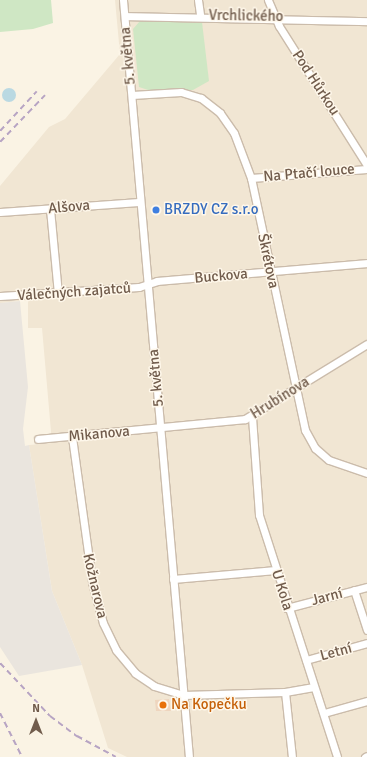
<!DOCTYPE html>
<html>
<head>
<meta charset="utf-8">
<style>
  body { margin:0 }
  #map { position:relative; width:367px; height:757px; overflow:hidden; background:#faf3e4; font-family:Signika,sans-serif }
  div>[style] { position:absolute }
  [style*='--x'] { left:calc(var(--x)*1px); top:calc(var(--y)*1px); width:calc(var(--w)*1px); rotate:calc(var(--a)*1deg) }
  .residential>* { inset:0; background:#f1e6d3 }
  .industrial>* { inset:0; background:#eae5de }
  .green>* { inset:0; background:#cfe7c4 }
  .water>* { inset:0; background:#bad9e2 }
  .round { border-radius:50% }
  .building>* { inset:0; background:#eed5be }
  .roads { filter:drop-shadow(1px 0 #cbbcab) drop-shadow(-1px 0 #cbbcab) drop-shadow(0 1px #cbbcab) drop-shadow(0 -1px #cbbcab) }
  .minor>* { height:7px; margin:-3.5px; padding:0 3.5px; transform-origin:3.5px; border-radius:3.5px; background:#fff }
  .rail>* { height:2px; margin-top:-1px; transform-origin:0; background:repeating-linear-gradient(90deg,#b7a4c3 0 6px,transparent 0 10px) }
  .dots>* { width:11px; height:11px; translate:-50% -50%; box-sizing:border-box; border:2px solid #fef7ea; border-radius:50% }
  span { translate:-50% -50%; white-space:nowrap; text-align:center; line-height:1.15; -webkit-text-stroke:3px #fef7ea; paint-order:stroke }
  .street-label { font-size:15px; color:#715c4c }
  .shop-label { font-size:15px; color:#366cbe }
  .left { translate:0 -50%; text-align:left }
  .food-label { font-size:15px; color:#c56008 }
  .north { position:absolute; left:16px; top:701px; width:40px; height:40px; -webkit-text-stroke:3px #fef7ea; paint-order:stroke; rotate:0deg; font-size:11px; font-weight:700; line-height:16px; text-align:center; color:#715c4c }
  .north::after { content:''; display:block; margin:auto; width:14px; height:18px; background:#715c4c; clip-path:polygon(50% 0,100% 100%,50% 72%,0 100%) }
</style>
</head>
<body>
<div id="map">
  <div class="residential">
    <i style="clip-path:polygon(115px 0,367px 0,367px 757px,127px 757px,108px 748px,82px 665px,52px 591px,29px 445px,52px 443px,42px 328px,28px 328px,28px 300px,0 303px,0 186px,49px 127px,65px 119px,120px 54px)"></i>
  </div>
  <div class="industrial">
    <i style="clip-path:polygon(20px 301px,28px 387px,23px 429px,25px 446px,29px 445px,52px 591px,82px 665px,19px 676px,0 647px,0 303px)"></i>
  </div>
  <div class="green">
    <i style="clip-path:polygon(0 0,51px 0,53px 23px,33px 29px,0 32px)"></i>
    <i style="clip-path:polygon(140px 21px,202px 22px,209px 81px,193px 90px,148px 90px,139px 87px,133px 29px)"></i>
  </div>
  <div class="water">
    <i class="round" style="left:2px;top:88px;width:14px;height:14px"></i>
  </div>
  <div class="building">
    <i style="clip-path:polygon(169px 699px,171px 711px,156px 711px,155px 700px)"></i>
  </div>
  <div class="roads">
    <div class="minor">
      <i style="--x:123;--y:0;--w:760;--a:85.02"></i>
      <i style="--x:198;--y:0;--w:15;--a:82"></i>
      <i style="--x:268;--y:0;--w:28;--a:67"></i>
      <i style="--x:279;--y:26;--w:165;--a:57.7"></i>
      <i style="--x:125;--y:16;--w:242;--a:1.2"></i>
      <i style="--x:132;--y:95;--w:49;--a:-3.5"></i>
      <i style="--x:181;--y:92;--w:21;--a:17"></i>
      <i style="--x:201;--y:98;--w:24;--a:38"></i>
      <i style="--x:220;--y:113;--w:24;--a:55"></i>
      <i style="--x:234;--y:133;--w:48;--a:69.3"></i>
      <i style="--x:251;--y:178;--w:258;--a:77.9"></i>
      <i style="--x:305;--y:430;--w:21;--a:61"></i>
      <i style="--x:315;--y:448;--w:18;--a:41"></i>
      <i style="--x:329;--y:460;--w:40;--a:18.9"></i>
      <i style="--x:251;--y:178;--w:116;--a:-4.4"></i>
      <i style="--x:50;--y:209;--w:84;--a:84.6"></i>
      <i style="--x:0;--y:212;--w:139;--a:-4.1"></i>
      <i style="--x:0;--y:296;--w:139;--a:-3.7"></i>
      <i style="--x:139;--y:287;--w:19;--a:-18"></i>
      <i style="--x:157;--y:281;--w:211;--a:-4.9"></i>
      <i style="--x:252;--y:417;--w:98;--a:85.9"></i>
      <i style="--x:259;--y:515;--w:254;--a:72.1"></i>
      <i style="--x:72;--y:437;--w:146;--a:82.1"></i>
      <i style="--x:92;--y:582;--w:42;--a:75"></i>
      <i style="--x:103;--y:623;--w:30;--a:64"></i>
      <i style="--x:116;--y:650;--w:30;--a:50"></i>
      <i style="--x:135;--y:673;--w:23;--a:34"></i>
      <i style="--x:154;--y:686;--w:30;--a:17"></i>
      <i style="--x:183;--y:695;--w:102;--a:-1.7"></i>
      <i style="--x:285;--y:692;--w:29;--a:-10"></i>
      <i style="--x:38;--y:439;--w:208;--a:-5.5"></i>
      <i style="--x:245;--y:419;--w:143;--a:-31.6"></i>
      <i style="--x:173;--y:579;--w:103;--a:-5"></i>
      <i style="--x:354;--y:590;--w:42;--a:72"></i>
      <i style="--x:287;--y:608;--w:83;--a:-14.7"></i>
      <i style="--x:306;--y:660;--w:63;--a:-15.6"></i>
      <i style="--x:285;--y:692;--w:65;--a:83.9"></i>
      <i style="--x:324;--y:713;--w:45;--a:-15.6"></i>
      <i style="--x:365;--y:757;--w:2;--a:-27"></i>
    </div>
  </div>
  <div class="rail">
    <i style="--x:0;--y:131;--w:54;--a:-47.2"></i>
    <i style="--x:0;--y:142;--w:65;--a:-46.2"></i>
    <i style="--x:0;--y:663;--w:73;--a:46.7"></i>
    <i style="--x:50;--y:716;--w:34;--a:37"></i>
    <i style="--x:77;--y:736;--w:44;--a:28.3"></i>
    <i style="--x:0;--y:713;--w:49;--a:63.4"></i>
  </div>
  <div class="dots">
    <i style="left:156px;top:210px;background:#3f7fe0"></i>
    <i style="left:163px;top:705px;background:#e8710a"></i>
  </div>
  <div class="street-label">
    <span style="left:246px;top:16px;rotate:1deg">Vrchlického</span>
    <span style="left:128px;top:56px;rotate:-95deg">5. května</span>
    <span style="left:316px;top:83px;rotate:57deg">Pod Hůrkou</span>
    <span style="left:309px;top:173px;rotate:-5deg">Na Ptačí louce</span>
    <span style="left:69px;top:207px;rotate:-5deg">Alšova</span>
    <span style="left:268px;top:261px;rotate:78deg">Škrétova</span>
    <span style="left:221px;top:276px;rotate:-5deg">Buckova</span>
    <span style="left:74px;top:292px;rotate:-4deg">Válečných zajatců</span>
    <span style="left:156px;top:378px;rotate:-95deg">5. května</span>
    <span style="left:280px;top:398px;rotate:-32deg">Hrubínova</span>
    <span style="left:99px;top:434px;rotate:-5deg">Mikanova</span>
    <span style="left:95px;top:586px;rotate:77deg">Kožnarova</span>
    <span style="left:282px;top:590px;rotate:73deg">U Kola</span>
    <span style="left:327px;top:597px;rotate:-15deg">Jarní</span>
    <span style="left:336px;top:652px;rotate:-15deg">Letní</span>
  </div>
  <div class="shop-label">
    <span class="left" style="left:164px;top:210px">BRZDY CZ s.r.o</span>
  </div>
  <div class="food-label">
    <span class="left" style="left:171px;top:705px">Na Kopečku</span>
  </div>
  <div class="north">N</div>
</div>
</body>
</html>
